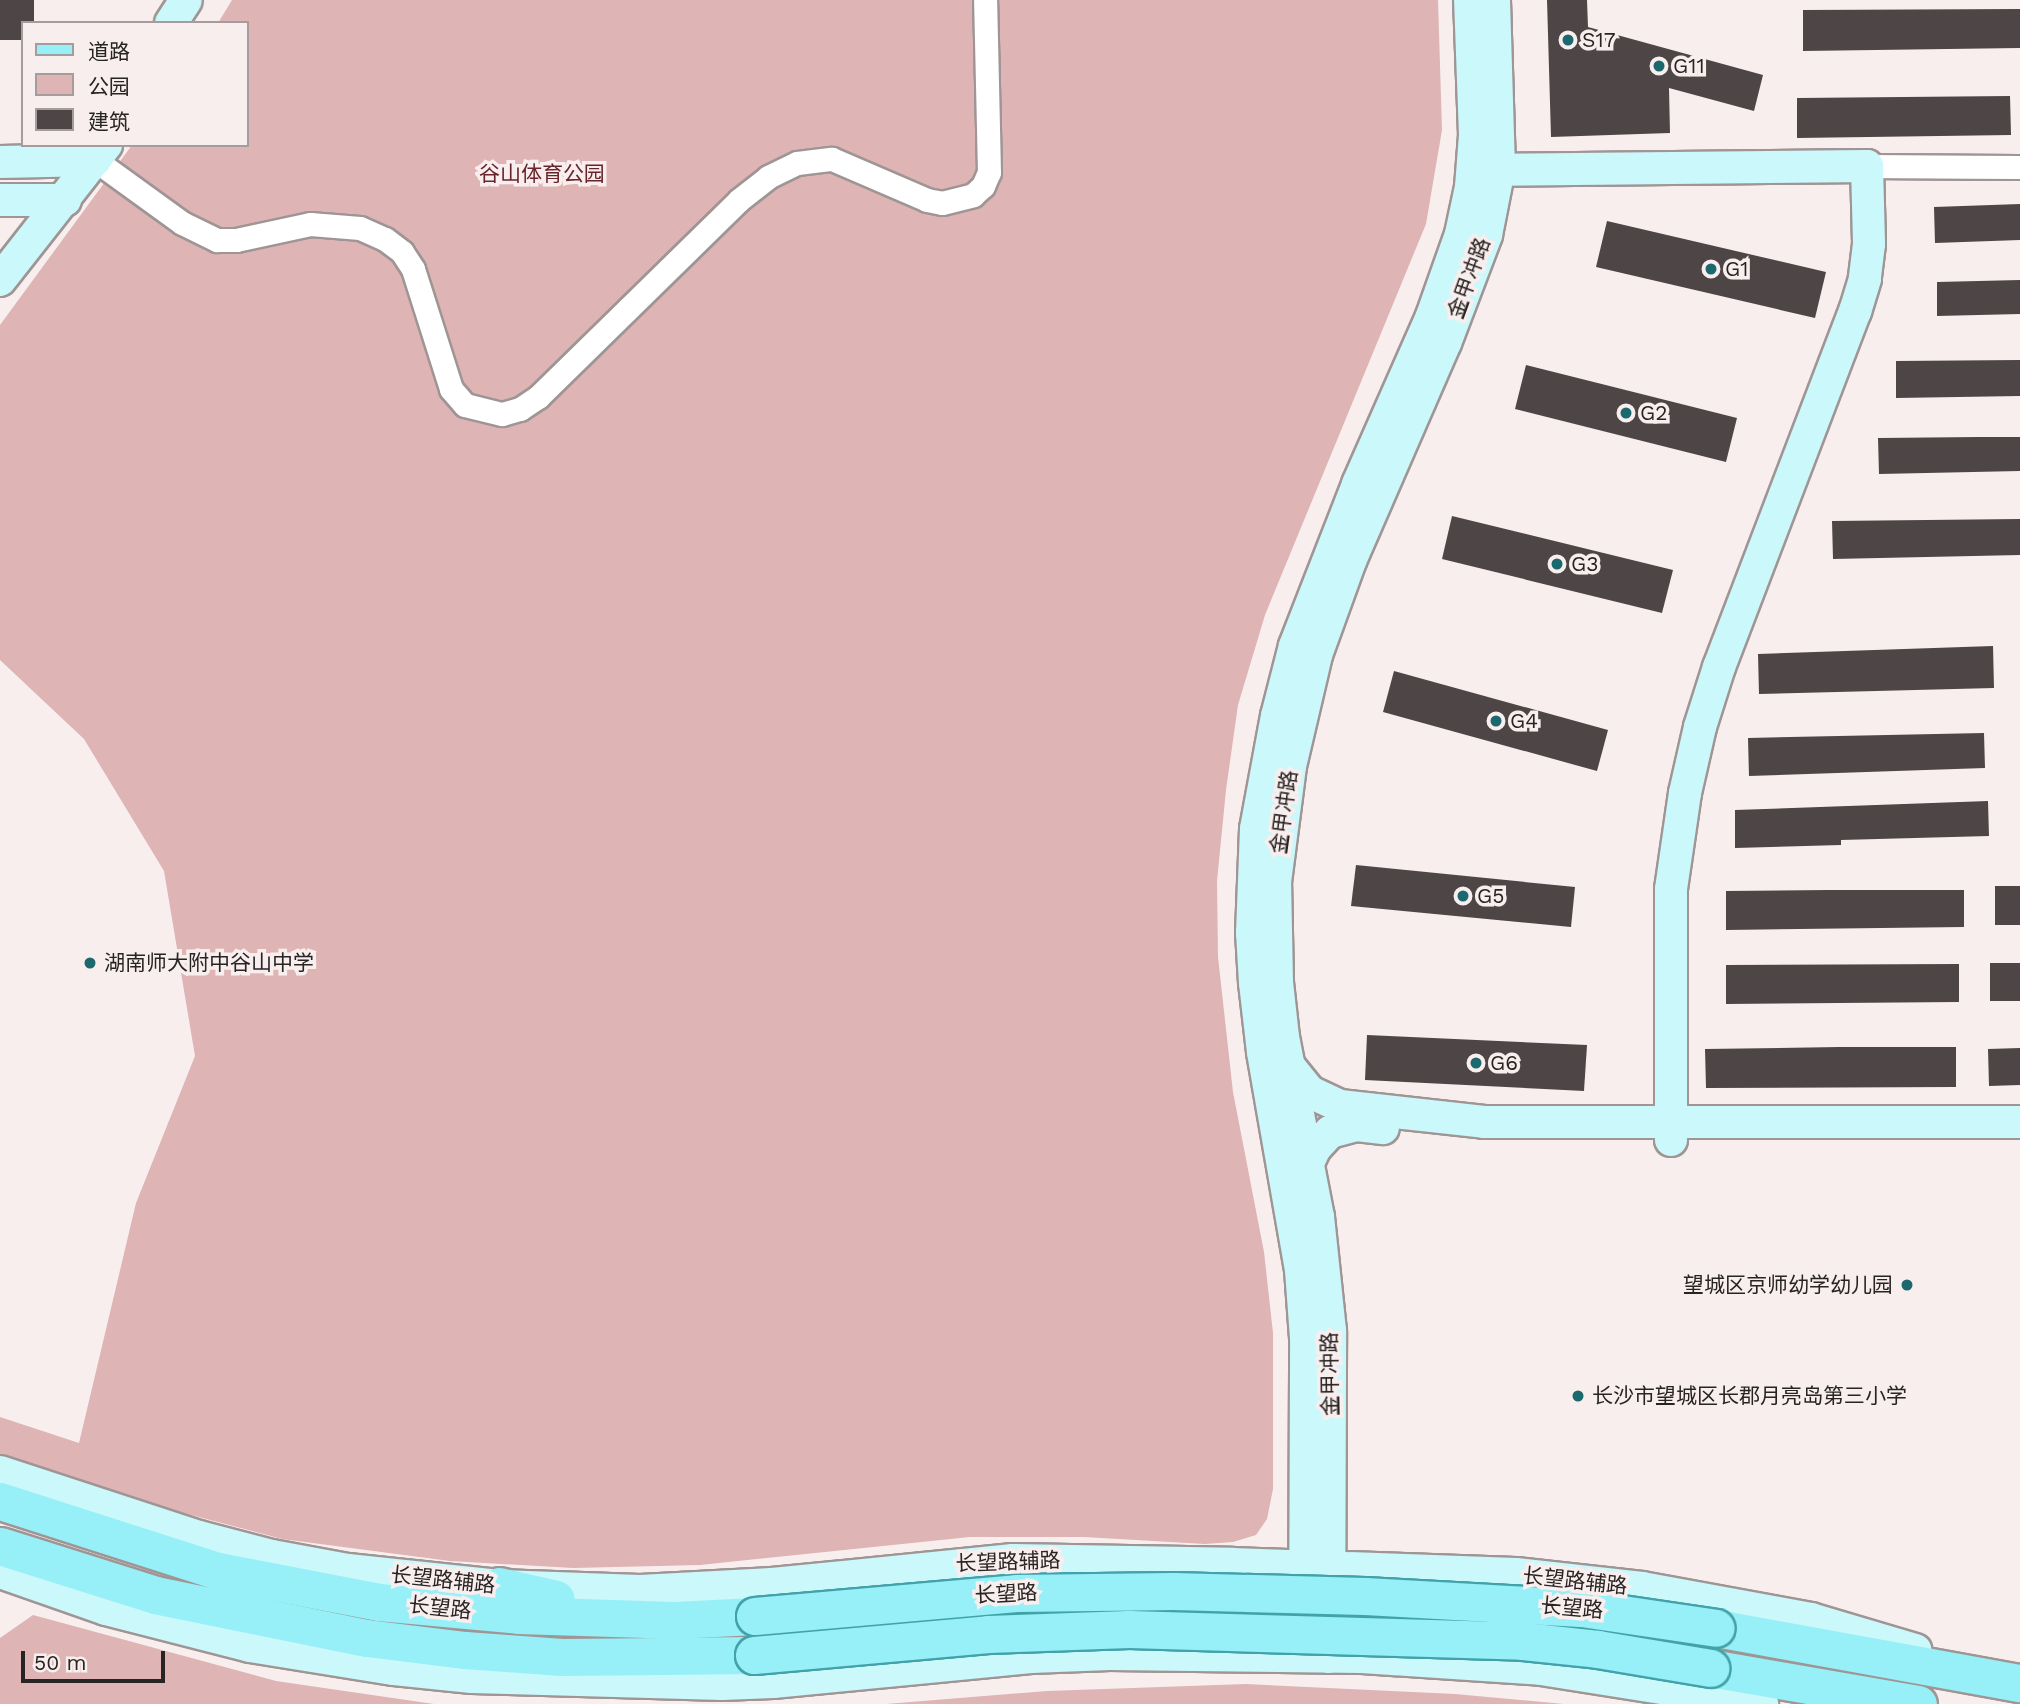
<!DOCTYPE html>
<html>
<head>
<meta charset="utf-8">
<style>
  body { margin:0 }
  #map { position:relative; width:2020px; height:1704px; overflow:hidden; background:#f9eeee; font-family:"Work Sans","Noto Sans SC",sans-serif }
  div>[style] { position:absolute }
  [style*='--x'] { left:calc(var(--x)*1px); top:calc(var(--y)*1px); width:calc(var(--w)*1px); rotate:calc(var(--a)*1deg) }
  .green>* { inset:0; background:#deb4b4 }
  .building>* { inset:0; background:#4e4646 }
  .roads { filter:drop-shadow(2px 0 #9f9595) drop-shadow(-2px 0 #9f9595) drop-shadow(0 2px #9f9595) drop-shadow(0 -2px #9f9595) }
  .street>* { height:23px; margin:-11.5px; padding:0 11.5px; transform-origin:11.5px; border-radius:11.5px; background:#fff }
  .secondary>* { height:32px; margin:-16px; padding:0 16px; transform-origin:16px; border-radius:16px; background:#cbf8fb }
  .primary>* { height:37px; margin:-18.5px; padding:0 18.5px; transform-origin:18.5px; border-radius:18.5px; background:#97f0f7 }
  .bridges { filter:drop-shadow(2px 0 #43a2a9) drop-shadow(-2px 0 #43a2a9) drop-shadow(0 2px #43a2a9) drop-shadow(0 -2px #43a2a9) }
  .primary-bridge>* { height:37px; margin:-18.5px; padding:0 18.5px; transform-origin:18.5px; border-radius:18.5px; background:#97f0f7 }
  .dots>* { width:19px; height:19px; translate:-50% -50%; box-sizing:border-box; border:4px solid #f9eeee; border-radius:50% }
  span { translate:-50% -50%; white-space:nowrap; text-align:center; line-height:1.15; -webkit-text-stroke:7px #f9eeee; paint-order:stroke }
  .poi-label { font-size:21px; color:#282424 }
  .left { translate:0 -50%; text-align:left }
  .right { translate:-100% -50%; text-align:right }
  .park-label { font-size:21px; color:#68262c }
  .street-label { font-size:21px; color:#282424 }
  .legend { position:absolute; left:21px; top:21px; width:228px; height:126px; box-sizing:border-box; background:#f9eeee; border:2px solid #a59d9d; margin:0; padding:9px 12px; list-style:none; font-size:21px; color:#282424 }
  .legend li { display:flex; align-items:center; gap:14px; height:35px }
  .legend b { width:35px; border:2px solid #a59d9d }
  .scale { position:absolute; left:21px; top:1651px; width:144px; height:32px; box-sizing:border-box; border:4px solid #282424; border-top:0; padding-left:9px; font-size:21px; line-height:24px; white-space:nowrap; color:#282424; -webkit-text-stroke:5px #f9eeee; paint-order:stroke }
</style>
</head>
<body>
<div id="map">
  <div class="green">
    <i style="clip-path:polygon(232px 0,1438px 0,1442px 130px,1426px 224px,1265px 615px,1238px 705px,1226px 790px,1217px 881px,1218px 957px,1233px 1092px,1264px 1252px,1273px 1333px,1273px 1489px,1267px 1519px,1256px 1535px,1233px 1542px,1205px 1544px,1084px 1537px,970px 1537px,700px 1565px,573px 1568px,450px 1561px,282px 1539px,180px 1512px,0 1454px,0 1417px,79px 1443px,136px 1203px,195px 1056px,164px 871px,84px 739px,0 660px,0 325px,132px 145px,247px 145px,247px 23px,218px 23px)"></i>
    <i style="clip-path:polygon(33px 1615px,276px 1681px,434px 1704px,0 1704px,0 1638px)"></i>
    <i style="clip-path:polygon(1246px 1684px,1455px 1694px,1564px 1704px,886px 1704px,1047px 1691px)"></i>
  </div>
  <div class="building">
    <i style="clip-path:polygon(0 0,34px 0,34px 23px,23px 23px,23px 40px,0 40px)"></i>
    <i style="clip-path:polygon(1547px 0,1587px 0,1588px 27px,1763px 75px,1754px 111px,1669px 88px,1670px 133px,1551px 137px)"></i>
    <i style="clip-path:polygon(2020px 9px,2020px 48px,1803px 51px,1803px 10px)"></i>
    <i style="clip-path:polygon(2010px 96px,2011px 135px,1797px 138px,1797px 98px)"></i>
    <i style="clip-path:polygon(2020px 204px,2020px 240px,1935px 243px,1934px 207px)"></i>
    <i style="clip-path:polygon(1607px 221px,1826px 272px,1815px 318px,1596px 267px)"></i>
    <i style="clip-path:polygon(2020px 280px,2020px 314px,1937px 316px,1937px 282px)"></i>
    <i style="clip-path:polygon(2020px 360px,2020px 396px,1896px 398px,1896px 361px)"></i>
    <i style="clip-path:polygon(1526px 365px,1737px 418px,1726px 462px,1515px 409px)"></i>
    <i style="clip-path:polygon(1978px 437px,2020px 437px,2020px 471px,1879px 474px,1878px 438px)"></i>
    <i style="clip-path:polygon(1452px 516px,1673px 570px,1662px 613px,1442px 559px)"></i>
    <i style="clip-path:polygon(2020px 519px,2020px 555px,1833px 559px,1832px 521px)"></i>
    <i style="clip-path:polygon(1993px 646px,1994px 688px,1759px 694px,1758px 654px)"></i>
    <i style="clip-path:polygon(1394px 671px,1608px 730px,1597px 771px,1383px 712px)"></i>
    <i style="clip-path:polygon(1984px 733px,1985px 768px,1749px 776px,1748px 738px)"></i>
    <i style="clip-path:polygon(1988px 801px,1989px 836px,1841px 840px,1841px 845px,1735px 848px,1735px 810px)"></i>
    <i style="clip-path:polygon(1356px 865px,1575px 887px,1571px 927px,1351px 906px)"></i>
    <i style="clip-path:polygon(1995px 886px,2020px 886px,2020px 925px,1995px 925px)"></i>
    <i style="clip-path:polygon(1828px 890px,1964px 890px,1964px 927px,1726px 930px,1726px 891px)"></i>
    <i style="clip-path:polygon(1990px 963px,2020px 963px,2020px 1001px,1990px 1001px)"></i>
    <i style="clip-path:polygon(1959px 964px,1959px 1002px,1726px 1004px,1726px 965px)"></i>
    <i style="clip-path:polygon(1367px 1035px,1587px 1045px,1584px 1091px,1365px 1080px)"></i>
    <i style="clip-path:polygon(1839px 1047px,1956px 1047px,1956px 1087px,1706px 1088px,1705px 1049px)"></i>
    <i style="clip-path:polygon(2020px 1048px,2020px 1085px,1989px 1086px,1988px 1049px)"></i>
  </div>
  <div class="roads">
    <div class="street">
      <i style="--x:95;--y:160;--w:107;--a:35.9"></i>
      <i style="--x:182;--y:223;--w:39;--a:26"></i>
      <i style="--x:217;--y:240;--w:19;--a:0"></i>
      <i style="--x:236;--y:240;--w:76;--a:-12.2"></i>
      <i style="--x:310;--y:224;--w:50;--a:4.6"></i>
      <i style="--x:360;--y:228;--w:27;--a:24"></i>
      <i style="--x:385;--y:239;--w:21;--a:37"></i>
      <i style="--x:402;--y:252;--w:20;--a:57"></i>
      <i style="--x:413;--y:269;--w:126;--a:72.4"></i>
      <i style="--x:451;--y:389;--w:21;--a:49"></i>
      <i style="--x:465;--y:405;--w:38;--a:14"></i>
      <i style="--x:502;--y:414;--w:19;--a:-16"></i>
      <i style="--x:520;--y:409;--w:22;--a:-34"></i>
      <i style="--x:538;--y:397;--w:281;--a:-44.4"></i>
      <i style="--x:739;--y:200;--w:37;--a:-38"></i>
      <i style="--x:768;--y:177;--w:32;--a:-26"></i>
      <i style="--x:797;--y:163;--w:35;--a:-7"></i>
      <i style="--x:832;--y:159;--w:103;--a:23.3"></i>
      <i style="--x:927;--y:200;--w:15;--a:11"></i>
      <i style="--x:942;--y:203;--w:32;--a:-14"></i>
      <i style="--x:973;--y:195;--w:13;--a:-42"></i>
      <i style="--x:983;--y:186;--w:15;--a:-67"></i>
      <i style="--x:989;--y:172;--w:172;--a:-91.3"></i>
      <i style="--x:1867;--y:166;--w:153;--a:0.4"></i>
    </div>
    <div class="secondary">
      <i style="--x:171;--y:23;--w:27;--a:-57"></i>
      <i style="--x:0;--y:162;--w:95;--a:-1.2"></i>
      <i style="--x:1478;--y:170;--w:389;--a:-0.6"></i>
      <i style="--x:1867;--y:166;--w:78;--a:88.5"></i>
      <i style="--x:1869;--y:244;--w:35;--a:97"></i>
      <i style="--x:1865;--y:279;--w:34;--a:107"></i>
      <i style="--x:1855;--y:311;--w:381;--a:110.9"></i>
      <i style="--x:1719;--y:667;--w:63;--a:107.6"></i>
      <i style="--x:1700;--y:727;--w:68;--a:102.8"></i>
      <i style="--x:1685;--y:793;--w:97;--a:98.3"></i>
      <i style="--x:1671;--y:889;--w:251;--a:90"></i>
      <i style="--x:0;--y:200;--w:65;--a:0"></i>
      <i style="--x:0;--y:280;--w:172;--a:-51.9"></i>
      <i style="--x:1288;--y:1065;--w:35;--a:51"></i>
      <i style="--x:1310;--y:1092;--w:33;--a:25"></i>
      <i style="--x:1340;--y:1106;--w:145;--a:6.3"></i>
      <i style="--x:1484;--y:1122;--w:536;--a:0"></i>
      <i style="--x:1308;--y:1163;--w:17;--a:-65"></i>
      <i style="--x:1315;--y:1148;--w:22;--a:-47"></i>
      <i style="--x:1330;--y:1132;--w:28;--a:-15"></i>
      <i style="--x:1357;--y:1125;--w:26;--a:7"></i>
      <i style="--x:0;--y:1472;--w:209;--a:18.1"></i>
      <i style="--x:199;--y:1537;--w:75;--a:14.6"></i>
      <i style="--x:272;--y:1556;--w:77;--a:10.4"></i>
      <i style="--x:348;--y:1570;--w:152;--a:6"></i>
      <i style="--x:499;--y:1586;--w:141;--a:2"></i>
      <i style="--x:640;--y:1591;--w:57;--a:-3"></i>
      <i style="--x:697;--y:1588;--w:75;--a:-3.1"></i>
      <i style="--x:772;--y:1584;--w:242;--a:-5.7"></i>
      <i style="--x:1013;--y:1560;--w:219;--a:1"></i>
      <i style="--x:1232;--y:1564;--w:284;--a:2"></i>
      <i style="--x:1516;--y:1574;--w:127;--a:6.3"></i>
      <i style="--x:1642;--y:1588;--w:172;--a:10.4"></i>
      <i style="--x:1811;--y:1619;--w:109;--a:16.6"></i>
      <i style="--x:0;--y:1572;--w:112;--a:19.2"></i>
      <i style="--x:106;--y:1609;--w:149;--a:14.4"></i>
      <i style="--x:250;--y:1646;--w:146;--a:9.1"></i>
      <i style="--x:394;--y:1669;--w:78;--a:5.9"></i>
      <i style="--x:472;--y:1677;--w:250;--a:1.6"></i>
      <i style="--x:722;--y:1684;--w:51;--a:-2.2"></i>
      <i style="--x:773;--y:1682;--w:259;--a:-5.5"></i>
      <i style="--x:1031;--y:1657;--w:79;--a:-2.2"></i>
      <i style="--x:1110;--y:1654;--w:252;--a:0.7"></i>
      <i style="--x:1362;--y:1657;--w:179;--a:3.8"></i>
      <i style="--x:1541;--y:1669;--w:224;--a:9"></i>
      <i style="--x:1305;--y:1656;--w:318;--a:-89.8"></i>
      <i style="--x:1306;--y:1338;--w:68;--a:-94.2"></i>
      <i style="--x:1301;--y:1270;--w:221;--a:-99.9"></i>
      <i style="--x:1263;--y:1052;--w:69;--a:-96.6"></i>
      <i style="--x:1255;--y:983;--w:50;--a:-93.4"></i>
      <i style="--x:1252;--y:933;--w:104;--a:-87.8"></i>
      <i style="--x:1256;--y:829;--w:115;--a:-79.5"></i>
      <i style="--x:1277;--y:716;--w:72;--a:-75.6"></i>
      <i style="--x:1295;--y:646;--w:174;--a:-68.7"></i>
      <i style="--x:1358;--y:484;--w:184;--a:-66.2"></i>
      <i style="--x:1432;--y:316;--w:87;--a:-70.5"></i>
      <i style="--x:1461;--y:234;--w:48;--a:-78"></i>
      <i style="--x:1471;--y:187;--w:52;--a:-85.6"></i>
      <i style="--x:1475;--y:135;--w:135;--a:-92.1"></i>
      <i style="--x:1329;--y:1657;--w:326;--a:-89.8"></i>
      <i style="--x:1330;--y:1331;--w:115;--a:-96"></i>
      <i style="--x:1318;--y:1217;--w:183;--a:-101"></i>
      <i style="--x:1283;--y:1037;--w:54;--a:-96.3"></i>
      <i style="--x:1277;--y:983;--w:101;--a:-91.1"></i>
      <i style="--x:1275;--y:882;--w:117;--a:-82.6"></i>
      <i style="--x:1290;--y:766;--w:114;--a:-76.8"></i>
      <i style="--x:1316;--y:655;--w:100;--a:-70.1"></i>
      <i style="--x:1350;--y:561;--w:238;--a:-66.5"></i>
      <i style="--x:1445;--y:343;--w:116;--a:-69.2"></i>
      <i style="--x:1486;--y:235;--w:67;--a:-78.9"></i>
      <i style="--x:1499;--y:169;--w:169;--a:-91.7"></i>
    </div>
    <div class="primary">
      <i style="--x:0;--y:1501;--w:229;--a:17.8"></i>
      <i style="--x:218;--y:1571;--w:164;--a:10.9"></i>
      <i style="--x:379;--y:1602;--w:140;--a:5.3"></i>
      <i style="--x:518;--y:1615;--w:156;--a:1.8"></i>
      <i style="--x:674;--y:1620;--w:81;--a:-2.8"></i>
      <i style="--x:0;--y:1546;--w:163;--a:17.5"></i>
      <i style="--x:155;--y:1595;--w:216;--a:11.5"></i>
      <i style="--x:367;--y:1638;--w:99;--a:7"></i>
      <i style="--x:465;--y:1650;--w:97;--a:4.1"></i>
      <i style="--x:562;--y:1657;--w:192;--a:-0.6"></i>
      <i style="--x:499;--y:1586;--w:58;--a:12.8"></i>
      <i style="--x:1716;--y:1628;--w:309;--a:10.3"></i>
      <i style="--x:1710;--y:1668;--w:211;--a:9.8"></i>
    </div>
  </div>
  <div class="bridges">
    <div class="primary-bridge">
      <i style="--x:755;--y:1616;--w:262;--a:-5"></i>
      <i style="--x:1016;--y:1593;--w:157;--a:-0.7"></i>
      <i style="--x:1173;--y:1591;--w:192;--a:1.5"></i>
      <i style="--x:1365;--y:1596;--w:216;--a:3.2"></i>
      <i style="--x:1581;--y:1608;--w:136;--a:8.4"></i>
      <i style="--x:754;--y:1655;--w:235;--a:-5.1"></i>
      <i style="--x:988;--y:1634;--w:141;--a:-2"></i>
      <i style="--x:1129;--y:1629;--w:394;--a:1.7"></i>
      <i style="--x:1523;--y:1641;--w:75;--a:6.1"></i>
      <i style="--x:1598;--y:1649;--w:114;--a:9.6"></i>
    </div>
  </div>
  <div class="dots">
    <i style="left:1568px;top:40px;background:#1b686e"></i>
    <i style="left:1659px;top:66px;background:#1b686e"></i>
    <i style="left:1711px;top:269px;background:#1b686e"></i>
    <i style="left:1626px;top:413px;background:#1b686e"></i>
    <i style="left:1557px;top:564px;background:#1b686e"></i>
    <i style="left:1496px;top:721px;background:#1b686e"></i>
    <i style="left:1463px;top:896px;background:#1b686e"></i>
    <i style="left:90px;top:963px;background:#1b686e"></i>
    <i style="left:1476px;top:1063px;background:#1b686e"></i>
    <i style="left:1907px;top:1285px;background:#1b686e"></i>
    <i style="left:1578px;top:1396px;background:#1b686e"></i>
  </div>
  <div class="poi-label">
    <span class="left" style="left:1582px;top:40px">S17</span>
    <span class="left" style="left:1673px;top:66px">G11</span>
    <span class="left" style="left:1725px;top:269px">G1</span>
    <span class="left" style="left:1640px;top:413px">G2</span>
    <span class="left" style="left:1571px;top:564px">G3</span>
    <span class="left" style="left:1510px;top:721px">G4</span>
    <span class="left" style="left:1477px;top:896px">G5</span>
    <span class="left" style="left:104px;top:963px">湖南师大附中谷山中学</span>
    <span class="left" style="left:1490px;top:1063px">G6</span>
    <span class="right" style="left:1893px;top:1285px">望城区京师幼学幼儿园</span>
    <span class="left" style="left:1592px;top:1396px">长沙市望城区长郡月亮岛第三小学</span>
  </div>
  <div class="park-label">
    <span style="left:542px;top:174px">谷山体育公园</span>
  </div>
  <div class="street-label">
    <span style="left:1469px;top:278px;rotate:-70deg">金甲冲路</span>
    <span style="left:1284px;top:812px;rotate:-82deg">金甲冲路</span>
    <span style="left:1330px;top:1374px;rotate:-91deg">金甲冲路</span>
    <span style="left:1008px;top:1562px;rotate:-2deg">长望路辅路</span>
    <span style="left:443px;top:1580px;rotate:6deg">长望路辅路</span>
    <span style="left:1575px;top:1581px;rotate:6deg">长望路辅路</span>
    <span style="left:1006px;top:1594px;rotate:-3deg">长望路</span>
    <span style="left:440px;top:1608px;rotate:6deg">长望路</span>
    <span style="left:1572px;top:1608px;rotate:5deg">长望路</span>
  </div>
  <ul class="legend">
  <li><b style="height:9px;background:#97f0f7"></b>道路</li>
  <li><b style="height:19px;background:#deb4b4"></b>公园</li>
  <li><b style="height:19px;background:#4e4646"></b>建筑</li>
  </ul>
  <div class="scale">50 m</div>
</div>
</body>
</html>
